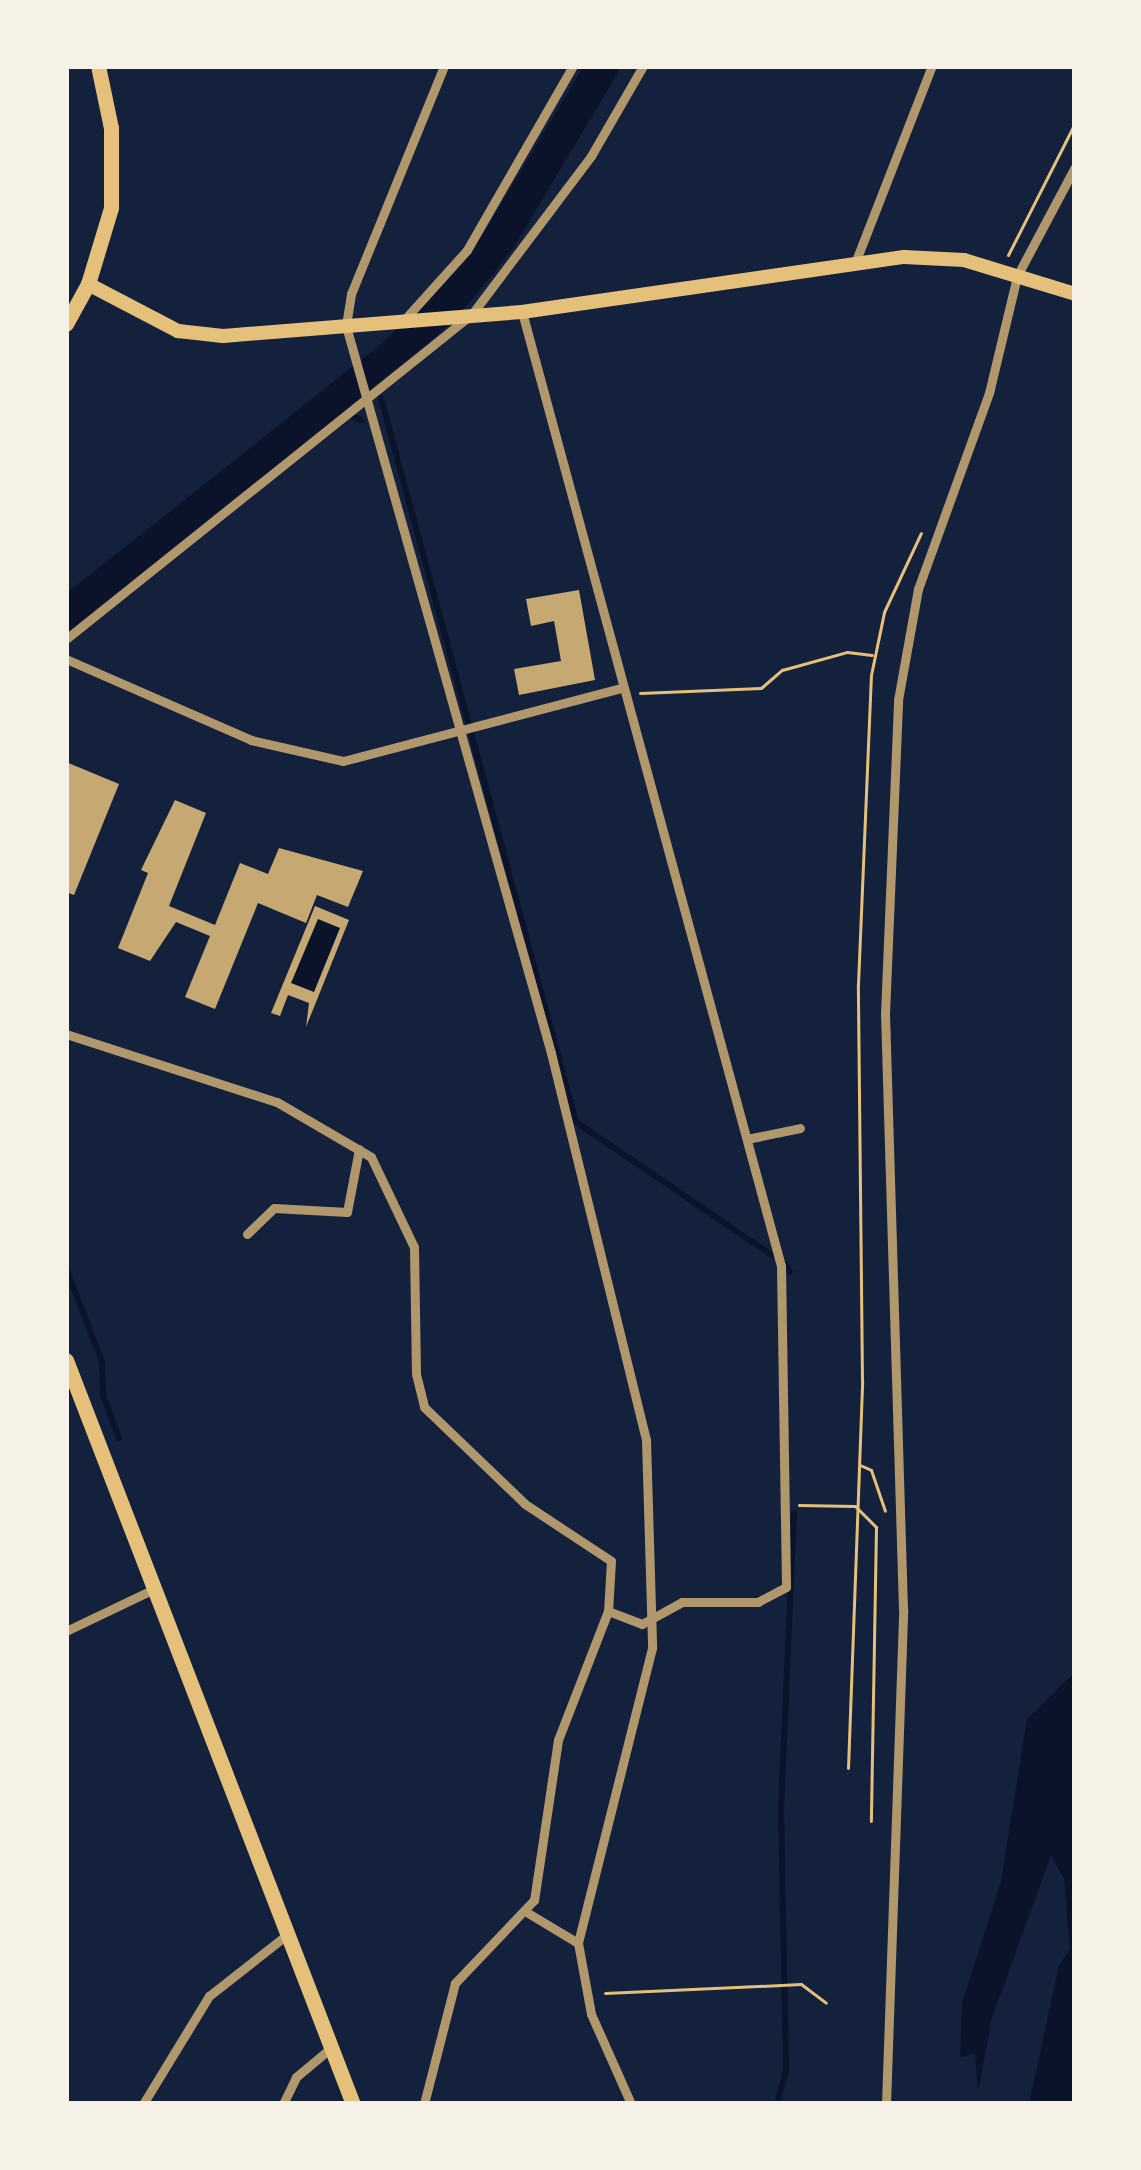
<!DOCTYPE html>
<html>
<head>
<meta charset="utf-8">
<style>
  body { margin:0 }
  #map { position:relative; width:1141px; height:2170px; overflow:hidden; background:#14213d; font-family:Literata,serif }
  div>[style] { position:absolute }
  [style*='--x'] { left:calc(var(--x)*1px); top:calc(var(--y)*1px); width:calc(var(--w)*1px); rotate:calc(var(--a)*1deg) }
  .water>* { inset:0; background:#0b132b }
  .stream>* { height:6px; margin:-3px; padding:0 3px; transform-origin:3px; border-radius:3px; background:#0b132b }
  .river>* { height:33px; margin:-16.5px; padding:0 16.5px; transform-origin:16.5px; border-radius:16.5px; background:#0b132b }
  .building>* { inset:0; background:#c6a872 }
  .path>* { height:3px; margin:-1.5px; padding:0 1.5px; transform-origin:1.5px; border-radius:1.5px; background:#e5c07b }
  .minor>* { height:9px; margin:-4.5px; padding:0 4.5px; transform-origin:4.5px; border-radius:4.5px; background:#b1986c }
  .secondary>* { height:14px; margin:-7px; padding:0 7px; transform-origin:7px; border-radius:7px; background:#e5c07b }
  .primary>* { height:15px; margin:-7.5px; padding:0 7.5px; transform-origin:7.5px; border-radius:7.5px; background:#e5c07b }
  span { translate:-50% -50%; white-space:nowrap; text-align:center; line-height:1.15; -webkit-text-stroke:10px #f6f1e7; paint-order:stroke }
  .frame { position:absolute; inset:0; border:69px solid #f6f1e7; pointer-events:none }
</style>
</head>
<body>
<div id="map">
  <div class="water">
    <i style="clip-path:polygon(318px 919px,340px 928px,314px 992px,291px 983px)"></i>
    <i style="clip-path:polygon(1075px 1672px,1075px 2104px,1029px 2104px,1059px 1965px,1070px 1949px,1064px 1879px,1051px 1855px,992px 2018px,978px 2091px,975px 2054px,960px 2057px,962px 2003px,1001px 1881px,1027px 1719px)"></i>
  </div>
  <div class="stream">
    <i style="--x:374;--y:369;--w:9;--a:72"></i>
    <i style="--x:381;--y:398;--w:750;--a:74.93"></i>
    <i style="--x:576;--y:1122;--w:238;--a:34.2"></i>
    <i style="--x:321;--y:411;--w:11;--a:63"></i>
    <i style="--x:354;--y:417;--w:8;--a:23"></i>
    <i style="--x:785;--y:1264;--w:9;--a:58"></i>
    <i style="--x:66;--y:1268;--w:101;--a:69"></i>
    <i style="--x:102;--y:1362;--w:33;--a:88"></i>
    <i style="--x:103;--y:1395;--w:46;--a:69.6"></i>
    <i style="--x:777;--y:2104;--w:35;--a:-75"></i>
    <i style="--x:786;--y:2070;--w:261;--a:-91.1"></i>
    <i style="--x:781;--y:1809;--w:296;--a:-87.5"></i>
  </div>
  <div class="river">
    <i style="--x:66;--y:614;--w:417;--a:-38.4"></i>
    <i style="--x:393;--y:355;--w:88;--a:-45"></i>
    <i style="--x:455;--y:293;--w:68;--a:-50.9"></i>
    <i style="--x:498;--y:240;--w:203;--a:-59.1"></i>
  </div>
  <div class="building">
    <i style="clip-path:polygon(579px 590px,595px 680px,519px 695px,514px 669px,561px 661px,554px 621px,531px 626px,526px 599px)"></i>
    <i style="clip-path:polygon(66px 762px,119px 784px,74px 895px,66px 892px)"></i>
    <i style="clip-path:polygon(175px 800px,206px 813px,169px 906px,215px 925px,240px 863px,268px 874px,279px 848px,363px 871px,348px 907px,317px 895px,306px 923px,258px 903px,215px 1009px,185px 997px,210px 936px,176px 922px,150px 961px,118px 948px,148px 873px,141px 870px)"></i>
    <i style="clip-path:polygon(evenodd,315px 906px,349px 920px,306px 1027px,309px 1003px,288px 995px,280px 1016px,271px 1013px,315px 906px,318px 919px,340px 928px,314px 992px,291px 983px,318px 919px)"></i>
  </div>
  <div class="path">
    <i style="--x:1008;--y:255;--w:148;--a:-63.1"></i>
    <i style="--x:640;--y:693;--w:121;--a:-2.4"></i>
    <i style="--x:761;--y:688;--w:28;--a:-41"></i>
    <i style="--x:782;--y:670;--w:67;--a:-15.5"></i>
    <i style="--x:847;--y:652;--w:25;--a:7"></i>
    <i style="--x:860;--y:1465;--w:12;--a:24"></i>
    <i style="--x:871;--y:1470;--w:43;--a:71.1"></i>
    <i style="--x:799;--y:1505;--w:56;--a:1"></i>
    <i style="--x:855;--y:1506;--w:30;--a:45"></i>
    <i style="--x:876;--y:1527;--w:294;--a:91"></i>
    <i style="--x:848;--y:1768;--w:387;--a:-87.9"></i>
    <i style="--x:862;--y:1381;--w:397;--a:-90.6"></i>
    <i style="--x:858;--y:984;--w:309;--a:-87.6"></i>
    <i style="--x:871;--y:675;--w:64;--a:-78.3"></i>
    <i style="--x:884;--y:612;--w:87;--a:-64.9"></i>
    <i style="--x:605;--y:1993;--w:196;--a:-2.6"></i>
    <i style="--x:801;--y:1984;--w:31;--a:37"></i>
  </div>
  <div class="minor">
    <i style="--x:444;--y:66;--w:246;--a:112.2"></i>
    <i style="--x:351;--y:294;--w:32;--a:99"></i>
    <i style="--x:346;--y:326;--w:755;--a:74.25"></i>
    <i style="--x:551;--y:1053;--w:398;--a:76.2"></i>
    <i style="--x:646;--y:1440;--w:208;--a:88.3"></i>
    <i style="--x:652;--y:1648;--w:304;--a:104.1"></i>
    <i style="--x:578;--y:1943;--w:72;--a:79.6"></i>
    <i style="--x:591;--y:2014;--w:98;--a:66"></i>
    <i style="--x:855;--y:263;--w:212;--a:-68.7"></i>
    <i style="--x:522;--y:312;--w:989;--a:74.81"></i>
    <i style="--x:781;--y:1266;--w:321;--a:89.1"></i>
    <i style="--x:786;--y:1587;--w:32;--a:152"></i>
    <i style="--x:758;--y:1602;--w:76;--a:180"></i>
    <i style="--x:682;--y:1602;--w:46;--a:151.2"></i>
    <i style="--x:642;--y:1624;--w:36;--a:-159"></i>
    <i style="--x:404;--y:320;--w:94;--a:-48"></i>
    <i style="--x:467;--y:250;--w:212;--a:-60.1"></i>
    <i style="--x:66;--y:639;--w:520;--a:-38.68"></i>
    <i style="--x:472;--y:314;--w:198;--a:-53"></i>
    <i style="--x:591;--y:156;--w:104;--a:-60"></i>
    <i style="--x:66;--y:659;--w:202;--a:23.6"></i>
    <i style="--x:251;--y:740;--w:94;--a:12.9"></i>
    <i style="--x:343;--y:761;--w:288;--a:-14.7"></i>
    <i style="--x:66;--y:1034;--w:222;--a:17.9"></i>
    <i style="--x:277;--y:1102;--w:109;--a:30.3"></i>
    <i style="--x:371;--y:1157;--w:100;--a:64.5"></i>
    <i style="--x:414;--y:1247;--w:127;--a:89.1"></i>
    <i style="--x:416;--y:1374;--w:34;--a:76"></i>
    <i style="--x:424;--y:1407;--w:140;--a:43.8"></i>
    <i style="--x:525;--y:1504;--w:103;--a:33.5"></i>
    <i style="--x:611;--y:1561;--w:50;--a:93.4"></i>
    <i style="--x:608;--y:1611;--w:138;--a:111.2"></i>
    <i style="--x:558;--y:1740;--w:162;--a:98.5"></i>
    <i style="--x:534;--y:1900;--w:115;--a:133.6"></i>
    <i style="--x:455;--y:1983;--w:125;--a:104.4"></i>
    <i style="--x:747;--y:1139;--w:54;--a:-11.7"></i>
    <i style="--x:247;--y:1234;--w:37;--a:-44"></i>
    <i style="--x:274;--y:1208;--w:73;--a:3.1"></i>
    <i style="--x:347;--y:1212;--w:64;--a:-79.2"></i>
    <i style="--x:66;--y:1631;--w:98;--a:-25.5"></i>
    <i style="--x:528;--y:1913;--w:58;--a:31"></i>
    <i style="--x:143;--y:2104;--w:127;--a:-58.6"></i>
    <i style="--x:209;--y:1996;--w:102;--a:-38.2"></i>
    <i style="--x:283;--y:2104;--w:30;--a:-64"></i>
    <i style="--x:296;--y:2077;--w:47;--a:-39.8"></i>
    <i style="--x:886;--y:2104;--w:495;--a:-88"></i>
    <i style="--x:903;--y:1609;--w:595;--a:-91.73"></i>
    <i style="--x:885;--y:1014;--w:314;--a:-87.6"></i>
    <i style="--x:898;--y:700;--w:113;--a:-79.8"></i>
    <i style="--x:918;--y:589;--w:208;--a:-70.1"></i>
    <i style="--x:989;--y:393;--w:120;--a:-76.5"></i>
    <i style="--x:1017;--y:276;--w:123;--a:-62"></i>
  </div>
  <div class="secondary">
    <i style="--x:88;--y:284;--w:102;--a:27.6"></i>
    <i style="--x:178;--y:331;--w:45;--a:6.3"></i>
    <i style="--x:223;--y:336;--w:300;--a:-4.6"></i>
    <i style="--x:522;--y:312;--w:386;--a:-8.2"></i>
    <i style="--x:904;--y:257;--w:60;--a:2.9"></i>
    <i style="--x:964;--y:260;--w:116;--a:17"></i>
  </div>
  <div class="primary">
    <i style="--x:66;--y:324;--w:46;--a:-61.2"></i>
    <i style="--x:88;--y:284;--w:79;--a:-73.2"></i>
    <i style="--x:111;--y:208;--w:80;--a:-90"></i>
    <i style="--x:111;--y:128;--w:63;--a:-101.8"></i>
    <i style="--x:66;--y:1360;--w:797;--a:68.91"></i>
  </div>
  <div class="frame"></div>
</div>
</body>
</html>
